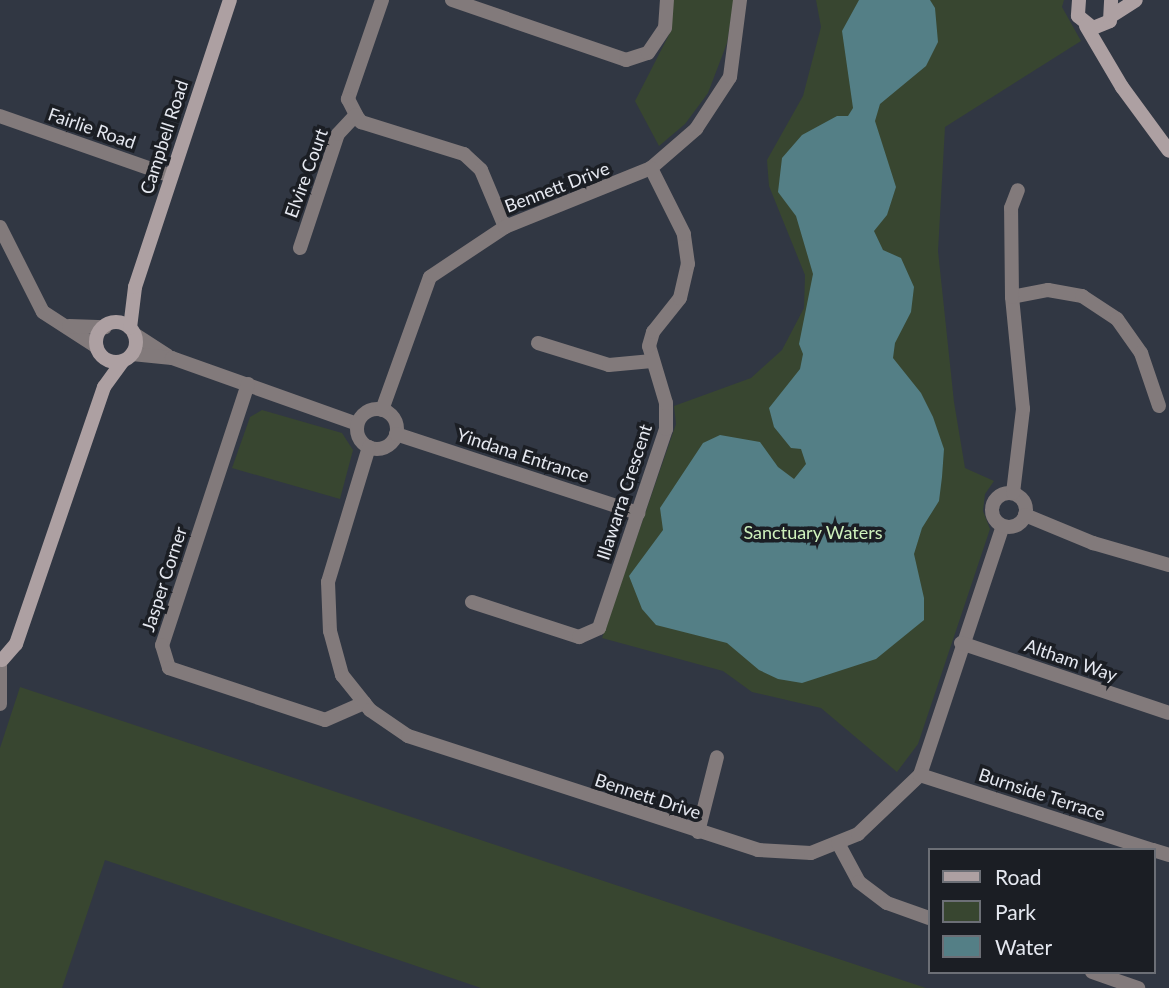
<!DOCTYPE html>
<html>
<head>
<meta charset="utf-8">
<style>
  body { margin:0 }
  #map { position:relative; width:1169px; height:988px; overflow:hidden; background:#313743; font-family:Lato,sans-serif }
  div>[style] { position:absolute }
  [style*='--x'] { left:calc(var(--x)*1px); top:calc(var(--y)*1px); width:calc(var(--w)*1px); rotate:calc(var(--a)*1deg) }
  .green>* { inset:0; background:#384630 }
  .water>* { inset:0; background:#547f86 }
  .street>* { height:14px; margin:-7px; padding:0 7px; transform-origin:7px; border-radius:7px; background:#827a7b }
  .street>.ring { margin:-7px; padding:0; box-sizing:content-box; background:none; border:14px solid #827a7b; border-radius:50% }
  .secondary>* { height:14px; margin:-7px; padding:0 7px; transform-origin:7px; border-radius:7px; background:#ada0a2 }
  .secondary>.ring { margin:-7px; padding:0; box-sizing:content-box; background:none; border:14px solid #ada0a2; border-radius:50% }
  span { translate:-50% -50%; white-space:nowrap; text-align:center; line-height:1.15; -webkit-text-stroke:7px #1b1e24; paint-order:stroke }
  .street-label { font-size:18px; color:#e5e8f0 }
  .park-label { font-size:18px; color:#cef1bc }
  .legend { position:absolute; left:928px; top:848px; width:228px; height:126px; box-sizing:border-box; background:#1b1e24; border:2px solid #6c6f76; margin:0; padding:9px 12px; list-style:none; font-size:21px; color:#e5e8f0 }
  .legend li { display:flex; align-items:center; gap:14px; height:35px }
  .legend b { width:35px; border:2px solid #6c6f76 }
</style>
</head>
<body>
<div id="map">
  <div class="green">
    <i style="clip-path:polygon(672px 0,734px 0,727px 43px,708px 93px,685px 124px,659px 146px,635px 101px,672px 29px)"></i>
    <i style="clip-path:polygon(816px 0,1064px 0,1062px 7px,1081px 41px,945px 127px,938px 251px,954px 402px,965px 468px,994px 481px,985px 494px,983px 511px,990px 529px,918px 744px,897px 772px,821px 708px,752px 692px,723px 671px,602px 638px,676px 424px,674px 406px,751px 378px,782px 350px,804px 308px,805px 275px,769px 186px,767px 160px,803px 96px,821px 27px)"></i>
    <i style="clip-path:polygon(262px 410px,342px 433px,353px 450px,340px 499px,232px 468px,250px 417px)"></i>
    <i style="clip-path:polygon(20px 687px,926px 988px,481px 988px,105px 860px,62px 988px,0 988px,0 748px)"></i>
  </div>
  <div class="water">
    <i style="clip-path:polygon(859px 0,930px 0,935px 8px,938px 42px,926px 66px,880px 104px,875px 121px,896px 187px,887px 215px,874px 231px,883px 250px,901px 258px,914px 287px,911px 312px,895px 343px,893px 358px,921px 393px,933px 417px,944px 449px,942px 477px,939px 501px,922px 528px,914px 554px,924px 598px,924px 620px,876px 659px,802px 683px,778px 679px,759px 670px,727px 643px,656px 625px,642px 609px,629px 576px,663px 530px,660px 508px,703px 443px,720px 435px,760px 442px,778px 467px,794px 479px,806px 464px,801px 449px,791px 448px,774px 427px,769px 408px,800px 369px,803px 354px,799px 344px,813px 274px,796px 216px,778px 192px,782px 158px,802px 135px,837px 116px,848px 116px,853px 108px,842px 31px)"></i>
  </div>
  <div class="street">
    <i style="--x:382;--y:0;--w:105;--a:109"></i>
    <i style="--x:348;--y:99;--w:18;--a:63"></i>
    <i style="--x:356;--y:115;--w:9;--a:54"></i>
    <i style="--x:361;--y:122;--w:108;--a:17.3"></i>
    <i style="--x:464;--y:154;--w:23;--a:43"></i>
    <i style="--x:481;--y:170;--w:62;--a:67.2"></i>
    <i style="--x:452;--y:0;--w:184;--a:19"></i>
    <i style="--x:626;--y:60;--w:23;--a:-18"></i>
    <i style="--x:648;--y:53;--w:30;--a:-56"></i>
    <i style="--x:665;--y:28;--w:28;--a:-86"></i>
    <i style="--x:0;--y:116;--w:181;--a:19.3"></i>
    <i style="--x:0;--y:227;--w:95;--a:63.2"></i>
    <i style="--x:43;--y:312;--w:64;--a:32.9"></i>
    <i style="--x:300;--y:248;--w:120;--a:-71.6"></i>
    <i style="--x:338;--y:134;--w:26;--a:-47"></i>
    <i style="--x:1012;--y:297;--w:37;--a:-11"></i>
    <i style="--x:1048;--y:290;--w:35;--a:10"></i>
    <i style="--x:1082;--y:296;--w:42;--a:33.3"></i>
    <i style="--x:1117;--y:319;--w:42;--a:54.8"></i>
    <i style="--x:1141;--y:353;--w:56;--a:71.2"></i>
    <i style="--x:69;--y:326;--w:36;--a:2"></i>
    <i style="--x:134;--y:334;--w:40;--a:32.9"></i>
    <i style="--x:538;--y:343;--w:74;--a:17.2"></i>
    <i style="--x:609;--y:365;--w:43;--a:-5.3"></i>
    <i style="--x:132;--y:354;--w:40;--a:5.7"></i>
    <i style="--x:172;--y:358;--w:196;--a:19.6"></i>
    <i style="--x:248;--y:384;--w:275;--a:108.2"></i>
    <i style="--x:162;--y:645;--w:24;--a:73"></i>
    <i style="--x:169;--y:668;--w:164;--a:18.4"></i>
    <i style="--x:325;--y:720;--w:43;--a:-23.6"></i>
    <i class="ring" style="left:357px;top:409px;width:26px;height:26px"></i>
    <i style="--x:382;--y:410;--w:141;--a:-70.2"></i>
    <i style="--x:430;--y:277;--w:90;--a:-33.7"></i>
    <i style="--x:505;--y:227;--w:157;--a:-22"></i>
    <i style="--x:651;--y:168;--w:60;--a:-40.9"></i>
    <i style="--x:696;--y:129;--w:62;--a:-56.8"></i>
    <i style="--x:730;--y:77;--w:78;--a:-82.6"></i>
    <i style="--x:396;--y:434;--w:255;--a:18.1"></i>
    <i style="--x:369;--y:447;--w:141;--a:106.9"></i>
    <i style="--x:328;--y:582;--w:49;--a:87.7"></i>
    <i style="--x:330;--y:631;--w:46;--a:74.7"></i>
    <i style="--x:342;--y:675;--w:45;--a:51.3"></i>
    <i style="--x:370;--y:710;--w:46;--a:34.4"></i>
    <i style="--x:408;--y:736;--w:368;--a:18"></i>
    <i style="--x:758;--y:850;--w:53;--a:3.2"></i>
    <i style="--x:811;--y:853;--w:51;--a:-22"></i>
    <i style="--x:858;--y:834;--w:86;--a:-43.6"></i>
    <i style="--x:920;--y:775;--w:262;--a:-71.6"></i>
    <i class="ring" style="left:992px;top:493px;width:20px;height:20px"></i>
    <i style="--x:1013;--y:493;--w:85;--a:-83.2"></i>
    <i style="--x:1023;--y:409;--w:113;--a:-95.6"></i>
    <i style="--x:1012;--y:297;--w:89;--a:-90.6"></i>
    <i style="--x:1011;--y:208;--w:19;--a:-69"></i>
    <i style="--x:1025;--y:515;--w:74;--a:22.4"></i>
    <i style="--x:1093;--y:543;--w:79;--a:16.1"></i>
    <i style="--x:472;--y:602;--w:113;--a:18.1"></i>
    <i style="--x:579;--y:637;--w:22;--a:-24"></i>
    <i style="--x:599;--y:628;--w:210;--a:-71.4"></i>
    <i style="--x:666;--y:429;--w:26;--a:-90"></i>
    <i style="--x:666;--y:403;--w:59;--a:-106.6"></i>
    <i style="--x:649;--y:346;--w:15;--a:-74"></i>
    <i style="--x:653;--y:332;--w:43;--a:-51.5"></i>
    <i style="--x:680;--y:298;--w:35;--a:-77"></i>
    <i style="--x:688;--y:264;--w:30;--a:-98"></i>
    <i style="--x:684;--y:234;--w:74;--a:-116.6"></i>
    <i style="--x:961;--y:643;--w:219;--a:18.6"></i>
    <i style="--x:0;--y:660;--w:44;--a:90"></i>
    <i style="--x:920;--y:775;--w:244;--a:17.9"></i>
    <i style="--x:698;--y:832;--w:77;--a:-75.8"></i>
    <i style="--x:838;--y:843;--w:44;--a:61.7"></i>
    <i style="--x:859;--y:882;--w:35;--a:37"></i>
    <i style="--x:887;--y:903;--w:45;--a:19.7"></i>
    <i style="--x:1153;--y:850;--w:17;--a:17"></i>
    <i style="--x:1092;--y:972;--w:49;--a:19.2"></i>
  </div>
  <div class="secondary">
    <i style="--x:1079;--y:0;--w:16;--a:94"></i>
    <i style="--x:1078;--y:16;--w:19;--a:39"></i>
    <i style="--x:1093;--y:28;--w:18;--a:-22"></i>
    <i style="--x:1110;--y:21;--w:21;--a:-87"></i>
    <i style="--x:1113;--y:15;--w:27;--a:-33"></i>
    <i style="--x:1086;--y:26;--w:71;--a:59.5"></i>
    <i style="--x:1122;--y:87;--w:79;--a:53.7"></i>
    <i class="ring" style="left:96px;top:322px;width:26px;height:26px"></i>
    <i style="--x:130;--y:328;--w:41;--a:-83"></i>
    <i style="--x:135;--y:287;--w:302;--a:-71.7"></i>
    <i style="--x:2;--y:660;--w:21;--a:-49"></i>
    <i style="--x:16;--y:644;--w:272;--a:-71.1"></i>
    <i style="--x:104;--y:387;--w:31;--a:-54"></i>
  </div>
  <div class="street-label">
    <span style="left:92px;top:128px;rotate:19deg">Fairlie Road</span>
    <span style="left:164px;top:137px;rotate:-72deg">Campbell Road</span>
    <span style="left:306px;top:173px;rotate:-70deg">Elvire Court</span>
    <span style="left:557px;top:187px;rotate:-21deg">Bennett Drive</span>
    <span style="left:523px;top:455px;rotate:18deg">Yindana Entrance</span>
    <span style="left:624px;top:492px;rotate:-72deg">Illawarra Crescent</span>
    <span style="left:164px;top:579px;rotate:-72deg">Jasper Corner</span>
    <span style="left:1071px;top:660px;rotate:19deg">Altham Way</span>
    <span style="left:1042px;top:794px;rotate:18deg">Burnside Terrace</span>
    <span style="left:648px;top:796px;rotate:18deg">Bennett Drive</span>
  </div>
  <div class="park-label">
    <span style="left:813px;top:532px">Sanctuary Waters</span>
  </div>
  <ul class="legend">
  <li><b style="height:9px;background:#ada0a2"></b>Road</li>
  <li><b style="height:19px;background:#384630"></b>Park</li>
  <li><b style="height:19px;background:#547f86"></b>Water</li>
  </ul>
</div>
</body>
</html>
